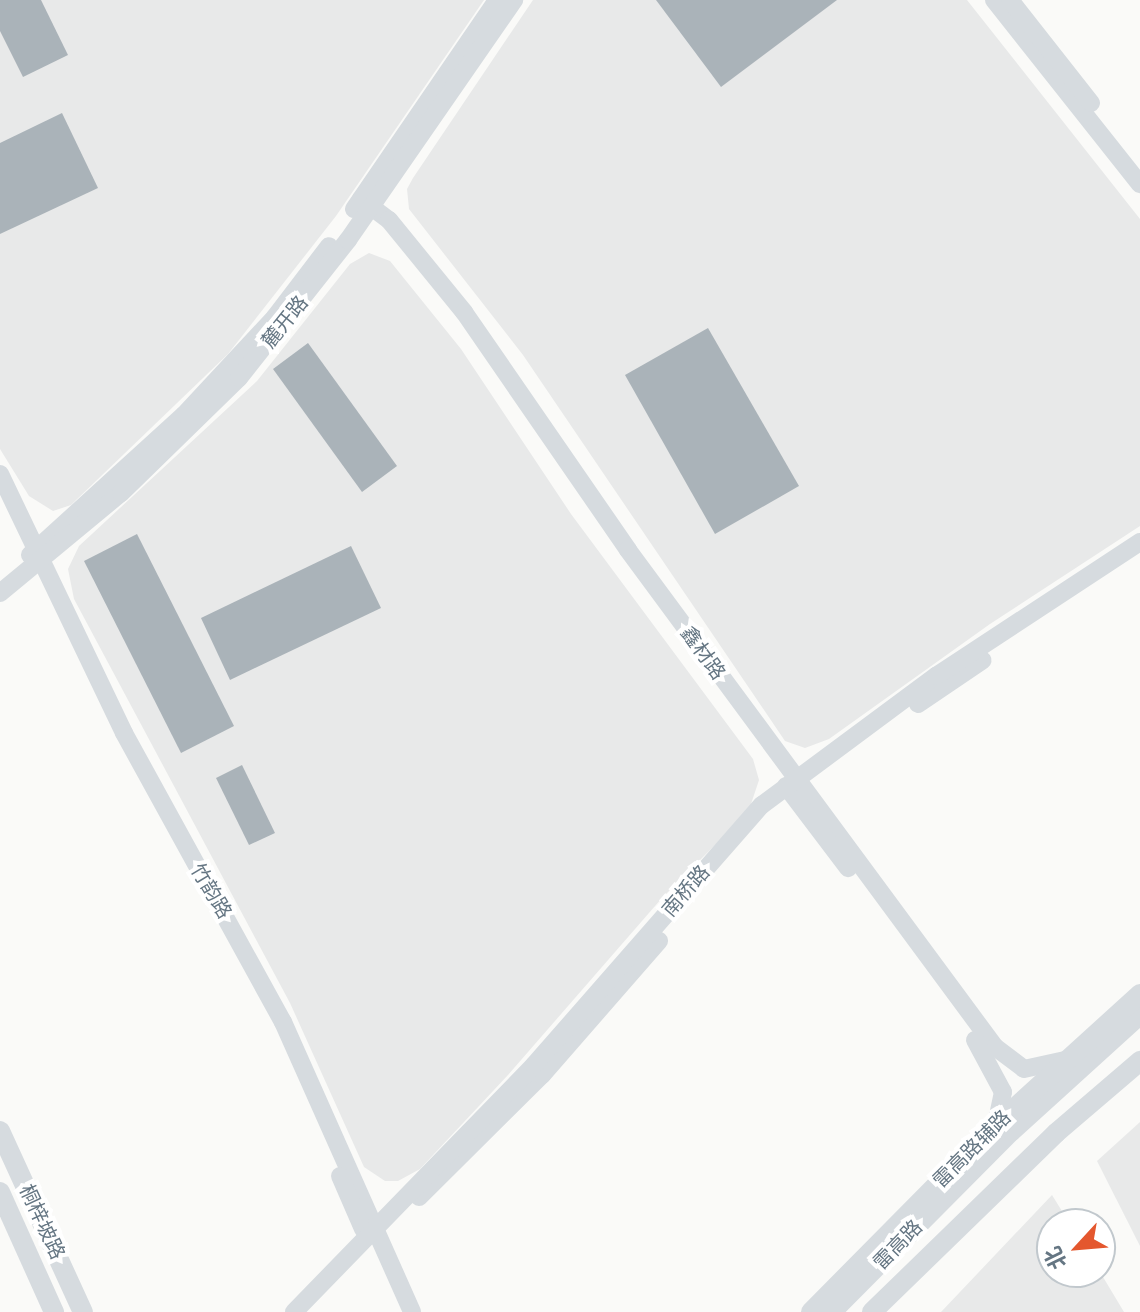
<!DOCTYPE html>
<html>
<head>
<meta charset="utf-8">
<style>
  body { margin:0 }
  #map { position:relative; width:1140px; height:1312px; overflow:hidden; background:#fafaf8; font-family:"DM Sans","Noto Sans SC",sans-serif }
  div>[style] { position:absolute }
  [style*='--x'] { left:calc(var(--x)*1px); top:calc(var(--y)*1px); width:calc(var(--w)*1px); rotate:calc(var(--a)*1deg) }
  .built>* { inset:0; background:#e8e9e9 }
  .building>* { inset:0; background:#aab3b9 }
  .secondary>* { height:18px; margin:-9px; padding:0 9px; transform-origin:9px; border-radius:9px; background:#d6dbdf }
  .primary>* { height:20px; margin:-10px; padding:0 10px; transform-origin:10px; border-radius:10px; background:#d6dbdf }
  span { translate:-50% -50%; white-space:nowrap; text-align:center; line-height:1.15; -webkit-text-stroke:8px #fff; paint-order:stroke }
  .street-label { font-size:20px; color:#657683 }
  .north { position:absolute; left:1036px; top:1208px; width:80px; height:80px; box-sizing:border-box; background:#fff; border:2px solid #c1c8cd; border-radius:50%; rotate:244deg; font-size:22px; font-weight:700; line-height:32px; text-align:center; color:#657683 }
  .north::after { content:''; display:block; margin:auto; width:28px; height:36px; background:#e4572e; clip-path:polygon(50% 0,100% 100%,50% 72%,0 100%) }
</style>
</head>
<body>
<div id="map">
  <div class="built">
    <i style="clip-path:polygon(0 0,484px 0,336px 216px,228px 354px,71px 505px,53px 511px,29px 496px,0 449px)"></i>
    <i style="clip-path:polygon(533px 0,967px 0,1140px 219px,1140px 526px,990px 624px,829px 739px,805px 748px,785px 741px,523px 355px,409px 209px,407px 189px,413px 178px)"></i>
    <i style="clip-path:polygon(369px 253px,390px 261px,461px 349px,571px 514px,753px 759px,759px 780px,750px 807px,734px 826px,662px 898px,508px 1075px,420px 1169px,398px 1181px,385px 1181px,364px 1167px,290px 1003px,74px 599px,68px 569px,79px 546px,257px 381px,350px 264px)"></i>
    <i style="clip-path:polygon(1140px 1122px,1140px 1246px,1097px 1161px)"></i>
    <i style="clip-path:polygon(1052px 1195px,1070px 1224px,1052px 1224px,1052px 1272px,1100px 1272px,1124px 1312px,941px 1312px)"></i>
  </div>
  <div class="building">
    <i style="clip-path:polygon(0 0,41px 0,68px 55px,23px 77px,0 31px)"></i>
    <i style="clip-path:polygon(656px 0,837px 0,721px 87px)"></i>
    <i style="clip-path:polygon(62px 113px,98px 188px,0 234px,0 143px)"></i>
    <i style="clip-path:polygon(708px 328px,799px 486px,715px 534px,625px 375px)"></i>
    <i style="clip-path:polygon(308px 343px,397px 466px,362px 492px,273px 369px)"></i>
    <i style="clip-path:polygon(137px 534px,234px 726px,181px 753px,84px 561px)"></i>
    <i style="clip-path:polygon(351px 546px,381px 608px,230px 680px,201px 618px)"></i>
    <i style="clip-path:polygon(242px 765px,275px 833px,249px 845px,216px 778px)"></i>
  </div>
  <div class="secondary">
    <i style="--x:994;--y:0;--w:235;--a:51.6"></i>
    <i style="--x:1010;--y:0;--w:131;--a:51.8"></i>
    <i style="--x:361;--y:199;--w:35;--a:37"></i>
    <i style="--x:389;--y:220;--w:119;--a:50.8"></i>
    <i style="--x:464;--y:312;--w:289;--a:55.4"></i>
    <i style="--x:628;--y:550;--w:618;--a:53.56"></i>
    <i style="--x:995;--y:1047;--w:36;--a:37"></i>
    <i style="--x:1024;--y:1069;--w:42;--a:-12.4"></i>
    <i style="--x:354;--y:209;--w:253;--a:-55.6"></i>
    <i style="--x:0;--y:474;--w:287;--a:64.4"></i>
    <i style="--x:124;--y:733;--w:330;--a:61.2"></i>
    <i style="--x:283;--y:1022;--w:317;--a:66"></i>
    <i style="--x:30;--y:555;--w:208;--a:-42.3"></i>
    <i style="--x:184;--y:415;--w:134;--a:-47.1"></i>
    <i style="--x:275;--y:317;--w:89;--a:-52.7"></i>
    <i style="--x:0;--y:593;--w:157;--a:-39.6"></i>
    <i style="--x:121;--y:493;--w:165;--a:-44.3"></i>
    <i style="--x:239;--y:378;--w:176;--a:-51.7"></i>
    <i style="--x:348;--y:240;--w:292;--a:-55.3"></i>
    <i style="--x:918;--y:704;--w:78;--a:-34.1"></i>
    <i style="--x:786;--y:786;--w:103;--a:52.9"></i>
    <i style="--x:975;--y:1040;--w:59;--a:61.7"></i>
    <i style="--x:1003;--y:1092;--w:33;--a:102"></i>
    <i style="--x:340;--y:1176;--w:58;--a:66.5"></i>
    <i style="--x:419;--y:1197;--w:173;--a:-44.8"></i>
    <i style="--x:542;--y:1075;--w:178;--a:-48.9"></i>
    <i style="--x:294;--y:1312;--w:344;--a:-45.8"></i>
    <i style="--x:534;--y:1065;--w:346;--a:-48.8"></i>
    <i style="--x:762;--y:805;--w:217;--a:-36.6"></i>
    <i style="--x:936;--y:676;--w:244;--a:-33.3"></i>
    <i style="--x:833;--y:1312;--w:254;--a:-45.2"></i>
    <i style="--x:1012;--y:1132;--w:173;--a:-42.2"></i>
  </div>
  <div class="primary">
    <i style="--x:0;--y:1131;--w:199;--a:65.4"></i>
    <i style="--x:0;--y:1192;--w:132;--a:65.8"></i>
    <i style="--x:811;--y:1312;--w:262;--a:-45.3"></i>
    <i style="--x:995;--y:1126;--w:196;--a:-42.3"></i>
    <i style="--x:872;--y:1312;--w:257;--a:-44.2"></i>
    <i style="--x:1056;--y:1133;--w:111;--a:-40.6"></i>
  </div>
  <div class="street-label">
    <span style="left:285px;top:322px;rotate:-51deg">麓开路</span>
    <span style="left:703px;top:653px;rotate:54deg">鑫材路</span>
    <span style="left:211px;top:891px;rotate:59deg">竹韵路</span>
    <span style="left:686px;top:891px;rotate:-49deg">南桥路</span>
    <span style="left:972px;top:1149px;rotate:-45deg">雷高路辅路</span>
    <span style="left:42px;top:1222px;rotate:65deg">桐梓坡路</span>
    <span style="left:898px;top:1245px;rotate:-46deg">雷高路</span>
  </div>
  <div class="north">北</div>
</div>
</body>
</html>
